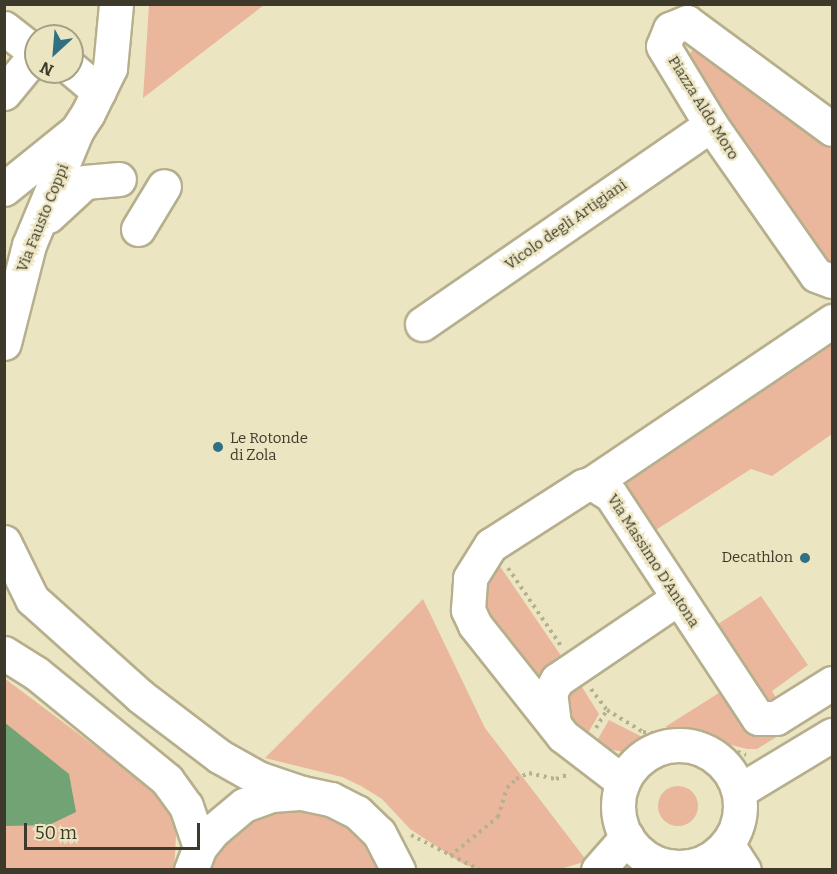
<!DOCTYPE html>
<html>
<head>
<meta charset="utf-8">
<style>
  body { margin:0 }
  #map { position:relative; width:837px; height:874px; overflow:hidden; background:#ece5c1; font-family:Bitter,serif }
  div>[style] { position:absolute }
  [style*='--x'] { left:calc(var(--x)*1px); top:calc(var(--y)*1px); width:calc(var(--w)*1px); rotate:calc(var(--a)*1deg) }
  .green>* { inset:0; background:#eab79c }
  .round { border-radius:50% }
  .water>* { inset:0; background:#71a375 }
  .path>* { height:4px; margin-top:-2px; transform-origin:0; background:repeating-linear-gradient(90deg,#b6b093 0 3px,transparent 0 7.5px) }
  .roads { filter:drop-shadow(2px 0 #b6af8d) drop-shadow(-2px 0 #b6af8d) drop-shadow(0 2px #b6af8d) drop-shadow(0 -2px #b6af8d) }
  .minor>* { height:33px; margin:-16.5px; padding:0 16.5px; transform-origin:16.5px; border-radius:16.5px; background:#fff }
  .minor>.ring { margin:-16.5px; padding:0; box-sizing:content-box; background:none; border:33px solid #fff; border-radius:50% }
  .dots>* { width:16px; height:16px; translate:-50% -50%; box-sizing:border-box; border:3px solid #ece5c1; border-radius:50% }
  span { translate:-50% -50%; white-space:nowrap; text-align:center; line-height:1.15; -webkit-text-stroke:4.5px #ece5c1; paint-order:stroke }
  .street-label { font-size:15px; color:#3d3a2c }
  .poi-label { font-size:15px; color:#3d3a2c }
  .left { translate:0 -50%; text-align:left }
  .right { translate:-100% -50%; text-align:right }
  .frame { position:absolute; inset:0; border:6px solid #3d3a2c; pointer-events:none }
  .north { position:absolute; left:24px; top:24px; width:60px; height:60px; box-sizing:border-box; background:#ece5c1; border:2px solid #a6a185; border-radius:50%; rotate:206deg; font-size:16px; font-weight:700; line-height:24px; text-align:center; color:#3d3a2c }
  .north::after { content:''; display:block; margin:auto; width:21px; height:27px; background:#2f7183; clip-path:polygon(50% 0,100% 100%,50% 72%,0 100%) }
  .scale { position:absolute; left:24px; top:823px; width:176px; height:27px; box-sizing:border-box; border:3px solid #3d3a2c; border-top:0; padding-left:8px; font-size:18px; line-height:21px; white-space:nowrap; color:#3d3a2c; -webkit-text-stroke:4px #ece5c1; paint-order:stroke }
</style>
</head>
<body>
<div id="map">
  <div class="green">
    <i style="clip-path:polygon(149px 5px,149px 4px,264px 5px,143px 98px)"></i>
    <i style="clip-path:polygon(698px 45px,832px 138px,832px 264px,821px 259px,691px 69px,688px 55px)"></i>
    <i style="clip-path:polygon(832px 336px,832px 434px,772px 476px,751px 469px,651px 533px,615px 480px)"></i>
    <i style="clip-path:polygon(495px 559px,566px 663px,542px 697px,487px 626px,480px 581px)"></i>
    <i style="clip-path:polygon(761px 596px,808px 665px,772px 691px,780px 705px,770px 709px,712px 628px)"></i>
    <i style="clip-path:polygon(423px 599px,485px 728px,587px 861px,557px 870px,480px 869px,465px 865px,410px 829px,382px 799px,361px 786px,342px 777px,265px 758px)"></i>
    <i style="clip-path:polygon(575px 676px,599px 714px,584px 740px,564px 725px,558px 695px)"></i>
    <i style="clip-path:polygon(4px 678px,159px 794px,177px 820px,174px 869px,5px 869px)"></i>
    <i style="clip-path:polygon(722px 691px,760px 733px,778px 736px,757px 749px,747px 749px,665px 727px)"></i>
    <i style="clip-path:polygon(609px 720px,654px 743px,623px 752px,594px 746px)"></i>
    <i class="round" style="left:658px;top:786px;width:40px;height:40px"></i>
    <i style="clip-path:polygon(294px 809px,325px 814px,352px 829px,372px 852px,379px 870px,209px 870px,217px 851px,238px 829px,264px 814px)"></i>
  </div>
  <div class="water">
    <i style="clip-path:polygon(4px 722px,69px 774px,76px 812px,49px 825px,5px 826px)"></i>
  </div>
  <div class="path">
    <i style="--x:508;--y:568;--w:94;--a:55.8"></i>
    <i style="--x:591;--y:689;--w:26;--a:53"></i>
    <i style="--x:596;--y:728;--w:21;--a:-59"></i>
    <i style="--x:607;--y:710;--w:42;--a:31.4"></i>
    <i style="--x:643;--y:732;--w:52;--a:5.5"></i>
    <i style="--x:695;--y:737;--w:54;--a:19.4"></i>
    <i style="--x:602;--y:800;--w:19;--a:78"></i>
    <i style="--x:411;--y:835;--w:77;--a:26.9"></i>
    <i style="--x:450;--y:856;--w:62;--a:-39.1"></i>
    <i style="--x:498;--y:817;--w:30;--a:-73"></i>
    <i style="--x:507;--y:788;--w:13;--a:-45"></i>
    <i style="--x:516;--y:779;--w:14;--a:-25"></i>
    <i style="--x:529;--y:773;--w:28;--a:13"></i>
    <i style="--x:556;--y:779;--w:15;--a:-20"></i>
  </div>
  <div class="roads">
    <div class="minor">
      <i style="--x:4;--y:28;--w:41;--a:38"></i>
      <i style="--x:72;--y:69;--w:35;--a:40"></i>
      <i style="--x:4;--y:93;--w:50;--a:-50.6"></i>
      <i style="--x:832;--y:129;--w:180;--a:-143.6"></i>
      <i style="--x:687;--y:22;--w:18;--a:158"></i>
      <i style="--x:670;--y:29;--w:18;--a:112"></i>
      <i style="--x:663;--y:46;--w:92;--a:58.7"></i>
      <i style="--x:711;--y:125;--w:183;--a:55"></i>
      <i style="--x:816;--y:275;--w:17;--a:21"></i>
      <i style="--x:4;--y:189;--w:94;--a:-38.9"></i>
      <i style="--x:77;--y:130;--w:20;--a:-57"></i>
      <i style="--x:88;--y:113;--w:50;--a:-63.9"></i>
      <i style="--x:110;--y:68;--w:64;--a:-84.6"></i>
      <i style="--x:48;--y:216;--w:50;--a:-42.6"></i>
      <i style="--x:85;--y:182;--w:34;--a:-5"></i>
      <i style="--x:138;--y:229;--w:50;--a:-58.8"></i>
      <i style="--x:422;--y:324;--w:351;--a:-34.6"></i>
      <i style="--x:4;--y:343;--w:101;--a:-75.7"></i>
      <i style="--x:29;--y:245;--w:122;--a:-67.4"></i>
      <i style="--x:592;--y:483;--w:290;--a:-34"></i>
      <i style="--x:4;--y:542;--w:64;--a:63.8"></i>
      <i style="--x:32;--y:599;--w:145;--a:41.9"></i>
      <i style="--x:140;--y:696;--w:99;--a:37.2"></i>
      <i style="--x:219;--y:756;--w:45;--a:29.4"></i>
      <i style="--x:258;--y:778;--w:46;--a:18.8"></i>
      <i style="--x:4;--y:653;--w:38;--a:32"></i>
      <i style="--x:36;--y:673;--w:169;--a:39.2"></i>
      <i style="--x:167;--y:780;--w:32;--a:54"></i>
      <i style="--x:186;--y:806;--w:43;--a:71.1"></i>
      <i style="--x:554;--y:724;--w:31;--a:-97"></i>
      <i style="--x:550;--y:693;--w:15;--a:-62"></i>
      <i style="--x:557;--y:680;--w:146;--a:-34.1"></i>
      <i class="ring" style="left:618px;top:745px;width:89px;height:89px"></i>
      <i style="--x:623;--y:782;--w:76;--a:-142.5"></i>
      <i style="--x:563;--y:736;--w:142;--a:-128.4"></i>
      <i style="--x:475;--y:625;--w:17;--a:-115"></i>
      <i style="--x:468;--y:610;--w:32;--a:-86"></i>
      <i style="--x:470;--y:578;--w:39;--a:-58"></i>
      <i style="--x:491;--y:545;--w:109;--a:-32.7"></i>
      <i style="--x:583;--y:486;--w:9;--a:-18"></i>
      <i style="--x:592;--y:483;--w:22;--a:32"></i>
      <i style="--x:611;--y:495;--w:267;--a:56.6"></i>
      <i style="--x:758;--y:718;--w:18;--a:0"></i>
      <i style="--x:776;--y:718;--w:66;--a:-32"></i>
      <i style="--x:739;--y:791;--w:109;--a:-31.1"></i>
      <i style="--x:727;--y:844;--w:31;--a:57"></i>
      <i style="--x:191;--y:870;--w:25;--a:-69"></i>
      <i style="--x:200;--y:847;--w:22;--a:-51"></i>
      <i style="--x:214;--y:830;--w:39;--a:-40"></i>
      <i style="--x:244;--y:805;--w:30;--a:-20"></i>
      <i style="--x:272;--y:795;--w:30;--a:-4"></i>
      <i style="--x:302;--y:793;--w:30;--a:12"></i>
      <i style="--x:331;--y:799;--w:29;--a:27"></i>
      <i style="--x:357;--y:812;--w:30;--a:44"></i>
      <i style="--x:379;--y:833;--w:42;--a:62.8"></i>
      <i style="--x:598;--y:870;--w:44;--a:-48.7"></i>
    </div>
  </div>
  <div class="dots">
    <i style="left:218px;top:447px;background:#2f7183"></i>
    <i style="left:805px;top:558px;background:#2f7183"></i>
  </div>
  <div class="street-label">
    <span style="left:703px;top:108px;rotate:58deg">Piazza Aldo Moro</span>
    <span style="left:43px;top:218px;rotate:-68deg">Via Fausto Coppi</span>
    <span style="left:566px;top:225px;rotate:-35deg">Vicolo degli Artigiani</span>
    <span style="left:653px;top:561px;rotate:57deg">Via Massimo D'Antona</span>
  </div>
  <div class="poi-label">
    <span class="left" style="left:230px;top:447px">Le Rotonde<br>di Zola</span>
    <span class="right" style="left:793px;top:558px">Decathlon</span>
  </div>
  <div class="frame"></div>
  <div class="north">N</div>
  <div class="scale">50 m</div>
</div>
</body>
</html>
